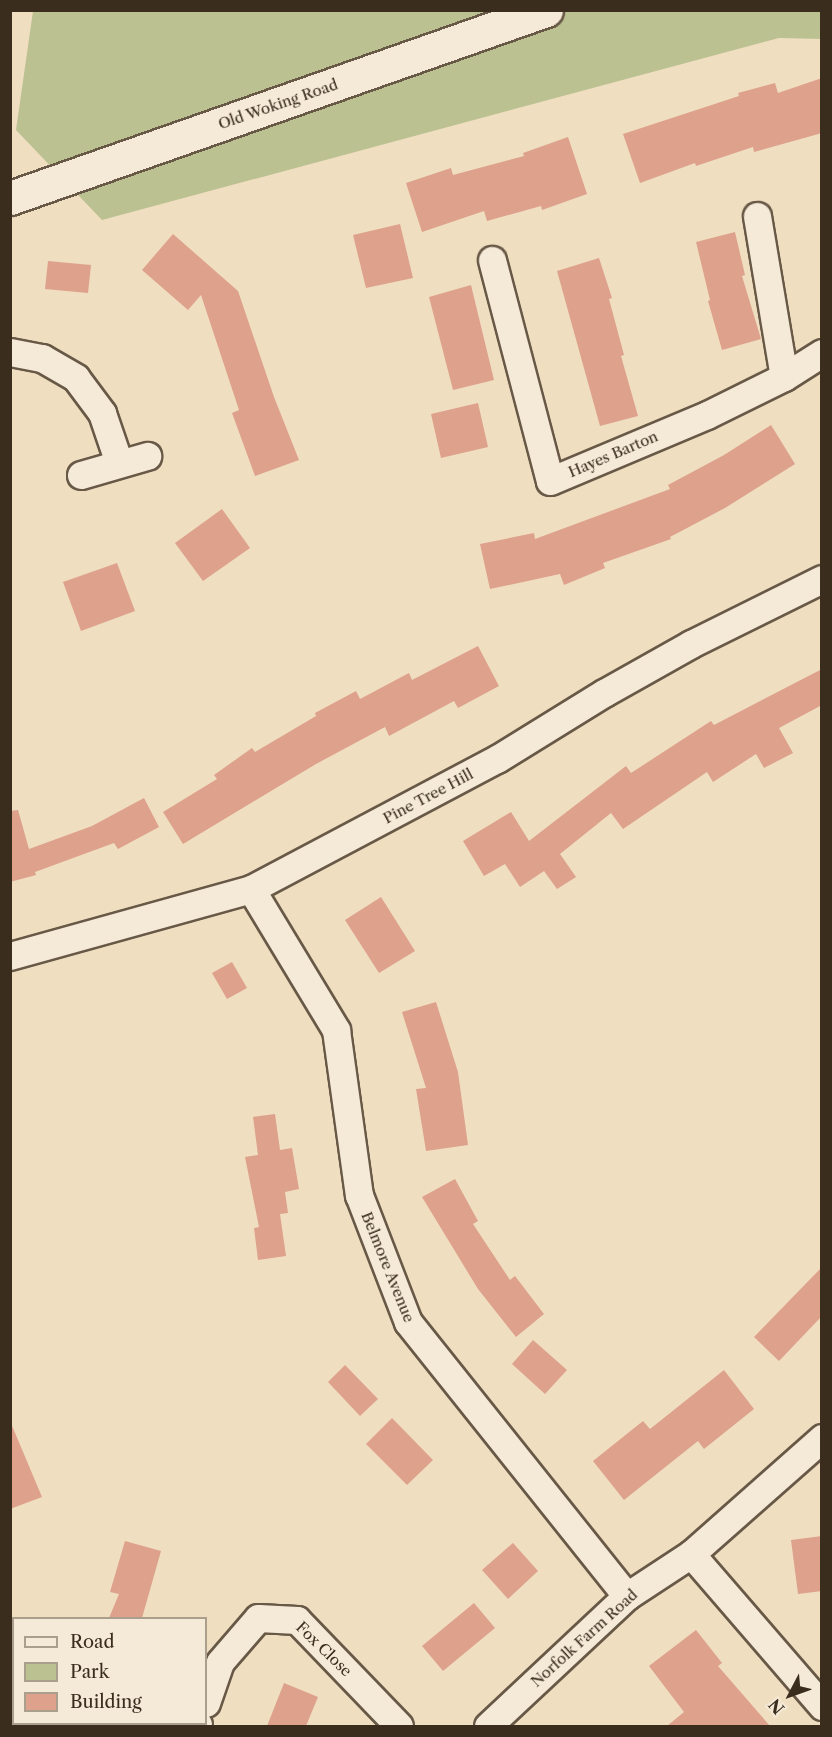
<!DOCTYPE html>
<html>
<head>
<meta charset="utf-8">
<style>
  body { margin:0 }
  #map { position:relative; width:832px; height:1737px; overflow:hidden; background:#f0dec1; font-family:"Libre Caslon Text",serif }
  div>[style] { position:absolute }
  [style*='--x'] { left:calc(var(--x)*1px); top:calc(var(--y)*1px); width:calc(var(--w)*1px); rotate:calc(var(--a)*1deg) }
  .green>* { inset:0; background:#bcc191 }
  .building>* { inset:0; background:#dda18c }
  .roads { filter:drop-shadow(2px 0 #685947) drop-shadow(-2px 0 #685947) drop-shadow(0 2px #685947) drop-shadow(0 -2px #685947) }
  .minor>* { height:27px; margin:-13.5px; padding:0 13.5px; transform-origin:13.5px; border-radius:13.5px; background:#f5ead7 }
  .secondary>* { height:33px; margin:-16.5px; padding:0 16.5px; transform-origin:16.5px; border-radius:16.5px; background:#f5ead7 }
  span { translate:-50% -50%; white-space:nowrap; text-align:center; line-height:1.15; -webkit-text-stroke:4.5px #f5ead7; paint-order:stroke }
  .street-label { font-size:15px; color:#3a2d1e }
  .frame { position:absolute; inset:0; border:12px solid #3a2d1e; pointer-events:none }
  .legend { position:absolute; left:12px; top:1617px; width:195px; height:108px; box-sizing:border-box; background:#f5ead7; border:2px solid #aa9e8d; margin:0; padding:8px 10px; list-style:none; font-size:18px; color:#3a2d1e }
  .legend li { display:flex; align-items:center; gap:12px; height:30px }
  .legend b { width:30px; border:2px solid #aa9e8d }
  .north { position:absolute; left:760px; top:1665px; width:60px; height:60px; -webkit-text-stroke:4px #f5ead7; paint-order:stroke; rotate:229deg; font-size:16px; font-weight:700; line-height:24px; text-align:center; color:#3a2d1e }
  .north::after { content:''; display:block; margin:auto; width:21px; height:27px; background:#3a2d1e; clip-path:polygon(50% 0,100% 100%,50% 72%,0 100%) }
</style>
</head>
<body>
<div id="map">
  <div class="green">
    <i style="clip-path:polygon(33px 11px,821px 11px,821px 39px,779px 38px,102px 220px,16px 130px)"></i>
  </div>
  <div class="building">
    <i style="clip-path:polygon(822px 78px,822px 133px,754px 152px,753px 147px,696px 166px,695px 163px,640px 183px,623px 134px,739px 96px,738px 93px,775px 83px,778px 93px)"></i>
    <i style="clip-path:polygon(568px 137px,587px 194px,542px 210px,541px 206px,487px 221px,484px 211px,422px 232px,406px 183px,451px 168px,453px 175px,524px 156px,523px 153px)"></i>
    <i style="clip-path:polygon(400px 224px,413px 278px,366px 288px,353px 235px)"></i>
    <i style="clip-path:polygon(735px 232px,745px 275px,742px 276px,761px 339px,722px 350px,708px 301px,710px 300px,696px 242px)"></i>
    <i style="clip-path:polygon(173px 234px,238px 291px,274px 397px,299px 460px,255px 476px,232px 413px,239px 410px,201px 295px,188px 310px,142px 270px)"></i>
    <i style="clip-path:polygon(599px 258px,612px 298px,609px 299px,624px 355px,621px 356px,638px 416px,600px 426px,557px 271px)"></i>
    <i style="clip-path:polygon(48px 261px,91px 265px,88px 293px,45px 289px)"></i>
    <i style="clip-path:polygon(471px 285px,494px 380px,453px 390px,429px 297px)"></i>
    <i style="clip-path:polygon(478px 403px,488px 447px,441px 458px,431px 414px)"></i>
    <i style="clip-path:polygon(771px 425px,795px 464px,725px 508px,670px 537px,671px 539px,603px 563px,605px 568px,564px 585px,560px 574px,490px 589px,480px 544px,534px 533px,535px 539px,670px 489px,668px 485px,724px 455px)"></i>
    <i style="clip-path:polygon(222px 509px,250px 548px,203px 581px,175px 543px)"></i>
    <i style="clip-path:polygon(117px 563px,135px 611px,81px 631px,63px 582px)"></i>
    <i style="clip-path:polygon(478px 646px,499px 686px,458px 708px,454px 701px,389px 736px,385px 727px,316px 764px,183px 844px,163px 812px,217px 779px,214px 775px,252px 748px,255px 752px,316px 716px,315px 713px,356px 691px,360px 699px,409px 673px,412px 680px)"></i>
    <i style="clip-path:polygon(822px 669px,822px 705px,779px 728px,793px 753px,764px 768px,756px 754px,713px 782px,707px 772px,623px 829px,611px 813px,560px 854px,576px 877px,557px 889px,544px 871px,520px 887px,505px 864px,484px 876px,463px 841px,511px 812px,529px 841px,626px 766px,631px 773px,711px 721px,714px 725px)"></i>
    <i style="clip-path:polygon(144px 798px,159px 827px,118px 849px,114px 843px,35px 872px,36px 875px,10px 882px,10px 811px,18px 810px,29px 849px,92px 826px)"></i>
    <i style="clip-path:polygon(381px 897px,415px 951px,379px 973px,345px 920px)"></i>
    <i style="clip-path:polygon(232px 962px,247px 988px,227px 999px,212px 973px)"></i>
    <i style="clip-path:polygon(436px 1002px,458px 1072px,468px 1145px,426px 1151px,416px 1089px,426px 1088px,402px 1012px)"></i>
    <i style="clip-path:polygon(275px 1114px,280px 1150px,292px 1148px,299px 1189px,285px 1192px,288px 1213px,280px 1214px,286px 1256px,258px 1260px,254px 1228px,259px 1227px,245px 1157px,258px 1155px,253px 1117px)"></i>
    <i style="clip-path:polygon(455px 1179px,478px 1221px,473px 1224px,510px 1280px,515px 1276px,544px 1314px,516px 1337px,478px 1289px,422px 1197px)"></i>
    <i style="clip-path:polygon(822px 1267px,822px 1316px,779px 1361px,754px 1337px)"></i>
    <i style="clip-path:polygon(533px 1340px,567px 1370px,545px 1394px,512px 1364px)"></i>
    <i style="clip-path:polygon(345px 1365px,378px 1399px,360px 1416px,328px 1382px)"></i>
    <i style="clip-path:polygon(724px 1370px,754px 1409px,704px 1449px,698px 1441px,624px 1500px,593px 1461px,643px 1421px,650px 1429px)"></i>
    <i style="clip-path:polygon(392px 1418px,433px 1460px,407px 1485px,366px 1444px)"></i>
    <i style="clip-path:polygon(10px 1421px,42px 1497px,10px 1509px)"></i>
    <i style="clip-path:polygon(822px 1536px,822px 1591px,798px 1594px,791px 1540px)"></i>
    <i style="clip-path:polygon(125px 1541px,161px 1551px,142px 1618px,109px 1618px,119px 1594px,110px 1592px)"></i>
    <i style="clip-path:polygon(513px 1543px,538px 1571px,508px 1599px,482px 1570px)"></i>
    <i style="clip-path:polygon(474px 1603px,495px 1628px,443px 1671px,422px 1646px)"></i>
    <i style="clip-path:polygon(696px 1630px,722px 1663px,718px 1666px,770px 1726px,667px 1726px,684px 1712px,649px 1666px)"></i>
    <i style="clip-path:polygon(284px 1683px,318px 1697px,306px 1726px,267px 1726px)"></i>
  </div>
  <div class="roads">
    <div class="minor">
      <i style="--x:757;--y:216;--w:163;--a:80.5"></i>
      <i style="--x:492;--y:260;--w:228;--a:75.3"></i>
      <i style="--x:550;--y:481;--w:170;--a:-22.8"></i>
      <i style="--x:707;--y:415;--w:86;--a:-26.3"></i>
      <i style="--x:784;--y:377;--w:45;--a:-32.3"></i>
      <i style="--x:10;--y:352;--w:33;--a:11"></i>
      <i style="--x:42;--y:358;--w:39;--a:30"></i>
      <i style="--x:76;--y:378;--w:44;--a:53.4"></i>
      <i style="--x:102;--y:413;--w:53;--a:71.2"></i>
      <i style="--x:81;--y:475;--w:69;--a:-16.1"></i>
      <i style="--x:251;--y:889;--w:165;--a:58.9"></i>
      <i style="--x:336;--y:1030;--w:167;--a:82.1"></i>
      <i style="--x:359;--y:1195;--w:136;--a:68.9"></i>
      <i style="--x:408;--y:1322;--w:351;--a:51.4"></i>
      <i style="--x:10;--y:956;--w:250;--a:-15.5"></i>
      <i style="--x:251;--y:889;--w:278;--a:-27.9"></i>
      <i style="--x:497;--y:759;--w:126;--a:-31.7"></i>
      <i style="--x:604;--y:693;--w:100;--a:-29.4"></i>
      <i style="--x:691;--y:644;--w:146;--a:-26.4"></i>
      <i style="--x:691;--y:1554;--w:201;--a:49.2"></i>
      <i style="--x:206;--y:1703;--w:43;--a:-71.1"></i>
      <i style="--x:220;--y:1662;--w:58;--a:-49.2"></i>
      <i style="--x:258;--y:1618;--w:39;--a:3"></i>
      <i style="--x:297;--y:1620;--w:147;--a:46.1"></i>
      <i style="--x:197;--y:1726;--w:2;--a:-63"></i>
      <i style="--x:488;--y:1726;--w:190;--a:-43.1"></i>
      <i style="--x:627;--y:1596;--w:77;--a:-33.3"></i>
      <i style="--x:691;--y:1554;--w:175;--a:-41.5"></i>
    </div>
    <div class="secondary">
      <i style="--x:10;--y:198;--w:568;--a:-19.33"></i>
    </div>
  </div>
  <div class="street-label">
    <span style="left:278px;top:104px;rotate:-19deg">Old Woking Road</span>
    <span style="left:613px;top:454px;rotate:-23deg">Hayes Barton</span>
    <span style="left:428px;top:796px;rotate:-28deg">Pine Tree Hill</span>
    <span style="left:388px;top:1267px;rotate:68deg">Belmore Avenue</span>
    <span style="left:584px;top:1638px;rotate:-42deg">Norfolk Farm Road</span>
    <span style="left:324px;top:1649px;rotate:44deg">Fox Close</span>
  </div>
  <div class="frame"></div>
  <ul class="legend">
  <li><b style="height:8px;background:#f5ead7"></b>Road</li>
  <li><b style="height:16px;background:#bcc191"></b>Park</li>
  <li><b style="height:16px;background:#dda18c"></b>Building</li>
  </ul>
  <div class="north">N</div>
</div>
</body>
</html>
